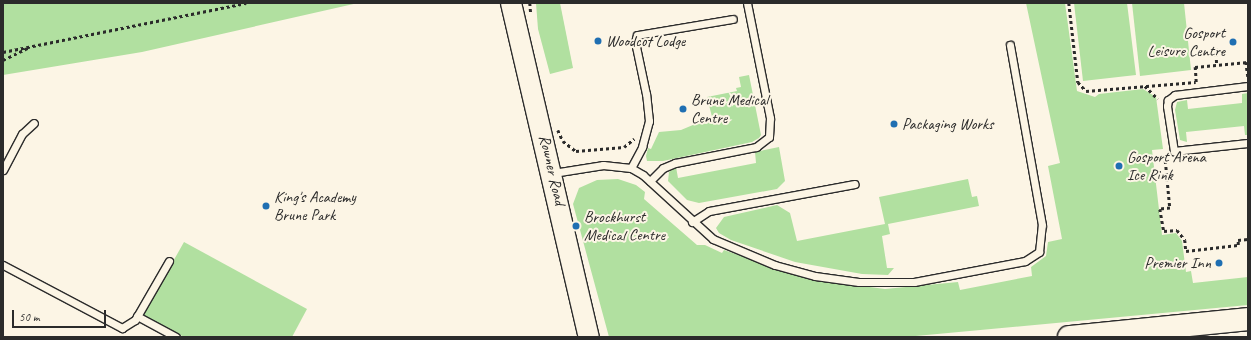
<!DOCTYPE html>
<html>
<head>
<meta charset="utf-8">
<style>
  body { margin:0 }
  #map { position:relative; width:1251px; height:340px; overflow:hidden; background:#fcf5e5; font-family:Caveat,sans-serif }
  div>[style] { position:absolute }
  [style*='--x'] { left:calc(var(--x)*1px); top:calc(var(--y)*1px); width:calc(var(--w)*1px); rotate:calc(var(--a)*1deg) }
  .green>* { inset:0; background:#b1e0a0 }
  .path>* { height:2.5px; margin-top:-1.25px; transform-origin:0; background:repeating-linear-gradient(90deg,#2b2b2b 0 3px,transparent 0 6px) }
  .roads { filter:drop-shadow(1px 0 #2b2b2b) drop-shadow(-1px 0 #2b2b2b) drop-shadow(0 1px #2b2b2b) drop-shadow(0 -1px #2b2b2b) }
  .service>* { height:7px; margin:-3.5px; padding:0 3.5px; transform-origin:3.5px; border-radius:3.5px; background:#fcf5e5 }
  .secondary>* { height:20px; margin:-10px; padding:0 10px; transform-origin:10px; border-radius:10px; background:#fcf5e5 }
  .primary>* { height:22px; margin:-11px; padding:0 11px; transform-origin:11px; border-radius:11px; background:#fcf5e5 }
  .dots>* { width:11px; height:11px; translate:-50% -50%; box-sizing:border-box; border:2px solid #fcf5e5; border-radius:50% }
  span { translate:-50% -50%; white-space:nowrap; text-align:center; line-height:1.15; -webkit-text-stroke:4px #fcf5e5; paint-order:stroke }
  .poi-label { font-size:16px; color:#2b2b2b }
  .right { translate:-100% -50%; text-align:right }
  .left { translate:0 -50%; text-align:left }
  .street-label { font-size:16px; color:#2b2b2b }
  .frame { position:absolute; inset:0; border:4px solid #2b2b2b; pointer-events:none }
  .scale { position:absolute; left:12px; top:310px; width:94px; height:18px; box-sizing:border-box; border:2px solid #2b2b2b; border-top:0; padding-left:5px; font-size:12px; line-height:14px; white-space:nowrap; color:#2b2b2b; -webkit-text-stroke:3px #fcf5e5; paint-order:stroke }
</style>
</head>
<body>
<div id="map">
  <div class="green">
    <i style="clip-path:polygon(3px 3px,128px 4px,358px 3px,142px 52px,3px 75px)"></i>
    <i style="clip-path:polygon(536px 3px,560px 3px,573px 68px,550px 74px,538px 29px)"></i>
    <i style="clip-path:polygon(1026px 3px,1065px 3px,1077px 91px,1095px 97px,1099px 94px,1143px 89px,1156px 97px,1163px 149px,1152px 150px,1162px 235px,1176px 233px,1182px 241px,1186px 272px,1191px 271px,1193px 283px,1248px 277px,1248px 305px,905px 337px,609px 337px,573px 204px,579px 188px,597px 180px,618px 179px,636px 185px,645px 192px,644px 199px,697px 245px,705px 245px,722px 253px,724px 250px,808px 279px,885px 289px,958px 282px,960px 290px,1032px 276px,1031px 267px,1046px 256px,1048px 242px,1062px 239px,1048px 166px,1060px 163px)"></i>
    <i style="clip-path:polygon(1074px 3px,1127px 3px,1136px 75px,1083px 81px)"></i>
    <i style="clip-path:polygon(1132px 3px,1184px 3px,1191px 70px,1140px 76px)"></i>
    <i style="clip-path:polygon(749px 75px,761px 135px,759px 138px,752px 142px,663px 161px,647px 161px,646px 156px,648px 148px,651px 149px,659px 132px,681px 130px,712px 117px,707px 97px,737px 91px,736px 88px,741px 87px,739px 77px)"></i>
    <i style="clip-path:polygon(1248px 93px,1248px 135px,1245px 135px,1244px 126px,1186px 132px,1187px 142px,1180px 140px,1175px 110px,1177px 102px,1187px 100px,1188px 109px,1242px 103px,1242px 94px)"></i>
    <i style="clip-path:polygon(779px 147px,785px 181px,777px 189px,699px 203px,687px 200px,668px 181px,669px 172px,676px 167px,678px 178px,756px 163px,755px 152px)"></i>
    <i style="clip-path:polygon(968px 179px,972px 197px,977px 196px,979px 206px,888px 224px,890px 234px,882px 236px,887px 268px,894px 268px,888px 275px,862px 274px,795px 262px,731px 240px,719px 233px,716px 228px,724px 217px,777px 205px,790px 213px,797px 241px,885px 224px,879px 197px)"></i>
    <i style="clip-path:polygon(184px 242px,307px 309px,292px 337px,184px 337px,143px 315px)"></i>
  </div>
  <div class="path">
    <i style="--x:530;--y:3;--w:11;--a:85"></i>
    <i style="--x:1069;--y:3;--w:80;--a:83.5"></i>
    <i style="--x:1078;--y:82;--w:12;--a:48"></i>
    <i style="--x:1086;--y:91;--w:110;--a:-4.7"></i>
    <i style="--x:1196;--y:82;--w:15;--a:-94"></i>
    <i style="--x:1195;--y:67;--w:53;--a:-5.4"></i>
    <i style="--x:1216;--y:48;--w:17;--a:87"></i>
    <i style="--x:3;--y:52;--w:248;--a:-11.4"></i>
    <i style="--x:3;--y:60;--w:28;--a:-26"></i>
    <i style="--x:1246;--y:62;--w:15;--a:82"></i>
    <i style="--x:1145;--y:86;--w:18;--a:45"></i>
    <i style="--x:558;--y:130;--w:12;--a:66"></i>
    <i style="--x:563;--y:141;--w:16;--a:38"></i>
    <i style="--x:576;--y:151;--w:48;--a:-4.8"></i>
    <i style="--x:624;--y:147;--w:13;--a:-39"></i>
    <i style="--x:1165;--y:155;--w:53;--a:84.6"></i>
    <i style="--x:1170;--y:208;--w:10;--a:174"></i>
    <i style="--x:1160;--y:209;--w:22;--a:80"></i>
    <i style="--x:1164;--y:231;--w:13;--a:-4"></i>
    <i style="--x:1177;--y:230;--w:13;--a:51"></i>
    <i style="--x:1185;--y:240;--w:11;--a:85"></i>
    <i style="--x:1186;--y:251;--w:52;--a:-6.6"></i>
    <i style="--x:1238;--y:245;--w:5;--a:-90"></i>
    <i style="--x:1238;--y:240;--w:10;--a:-6"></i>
  </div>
  <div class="roads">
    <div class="service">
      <i style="--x:1248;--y:86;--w:74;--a:173"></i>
      <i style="--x:1175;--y:95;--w:9;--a:144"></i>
      <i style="--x:1168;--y:100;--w:6;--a:99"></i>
      <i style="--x:1167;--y:106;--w:46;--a:81.2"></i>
      <i style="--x:1174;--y:151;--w:74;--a:-6.2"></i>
      <i style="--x:631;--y:168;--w:24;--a:-62"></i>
      <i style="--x:642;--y:147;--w:27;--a:-75"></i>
      <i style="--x:649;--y:121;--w:27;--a:-96"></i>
      <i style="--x:646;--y:94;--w:53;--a:-101.9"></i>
      <i style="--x:635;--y:42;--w:7;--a:-74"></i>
      <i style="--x:637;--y:35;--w:97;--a:-9.5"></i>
      <i style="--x:3;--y:170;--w:41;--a:-62.2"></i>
      <i style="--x:22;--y:134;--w:16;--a:-43"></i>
      <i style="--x:553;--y:173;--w:51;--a:-9.1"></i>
      <i style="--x:603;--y:165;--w:28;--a:6"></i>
      <i style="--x:631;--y:168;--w:14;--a:30"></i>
      <i style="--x:643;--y:175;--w:95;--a:42.4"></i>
      <i style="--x:713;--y:239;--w:67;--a:22.8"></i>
      <i style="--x:775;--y:265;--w:41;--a:15.4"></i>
      <i style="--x:815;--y:276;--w:44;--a:7.8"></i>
      <i style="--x:859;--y:282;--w:55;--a:0"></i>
      <i style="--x:914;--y:282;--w:113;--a:-10.7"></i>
      <i style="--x:1025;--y:261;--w:17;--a:-33"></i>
      <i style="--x:1039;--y:252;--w:27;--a:-84"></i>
      <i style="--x:1042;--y:225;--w:183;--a:-100.1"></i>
      <i style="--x:650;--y:181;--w:18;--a:-45"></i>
      <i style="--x:663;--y:168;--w:13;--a:-23"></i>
      <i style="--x:675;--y:163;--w:83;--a:-11.2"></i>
      <i style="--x:756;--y:147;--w:16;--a:-38"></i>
      <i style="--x:769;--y:137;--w:19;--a:-87"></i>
      <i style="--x:770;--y:118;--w:117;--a:-101.3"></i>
      <i style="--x:692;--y:222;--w:20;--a:-33"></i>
      <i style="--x:709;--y:211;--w:148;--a:-10.5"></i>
      <i style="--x:3;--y:265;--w:135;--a:27.9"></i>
      <i style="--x:122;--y:328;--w:15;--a:-32"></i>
      <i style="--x:135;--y:320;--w:68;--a:-60"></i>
      <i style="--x:137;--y:316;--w:44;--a:28.3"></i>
    </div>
    <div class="secondary">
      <i style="--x:511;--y:3;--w:343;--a:76.9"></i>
    </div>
    <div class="primary">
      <i style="--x:1069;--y:337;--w:180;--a:-5.7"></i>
    </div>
  </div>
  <div class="dots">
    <i style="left:598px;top:41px;background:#1f6fb2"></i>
    <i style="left:1233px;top:42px;background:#1f6fb2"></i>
    <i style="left:683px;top:109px;background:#1f6fb2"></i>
    <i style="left:894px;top:124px;background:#1f6fb2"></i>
    <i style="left:1119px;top:166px;background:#1f6fb2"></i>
    <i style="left:266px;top:206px;background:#1f6fb2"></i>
    <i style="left:576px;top:226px;background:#1f6fb2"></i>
    <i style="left:1219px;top:263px;background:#1f6fb2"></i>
  </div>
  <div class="poi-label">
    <span class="right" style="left:1225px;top:42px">Gosport<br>Leisure Centre</span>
    <span class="left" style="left:606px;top:41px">Woodcot Lodge</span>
    <span class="left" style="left:691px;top:109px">Brune Medical<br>Centre</span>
    <span class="left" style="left:902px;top:124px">Packaging Works</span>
    <span class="left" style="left:1127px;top:166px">Gosport Arena<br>Ice Rink</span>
    <span class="left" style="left:274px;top:206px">King's Academy<br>Brune Park</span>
    <span class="left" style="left:584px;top:226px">Brockhurst<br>Medical Centre</span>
    <span class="right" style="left:1211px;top:263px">Premier Inn</span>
  </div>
  <div class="street-label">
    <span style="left:552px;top:170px;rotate:77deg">Rowner Road</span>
  </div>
  <div class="frame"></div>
  <div class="scale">50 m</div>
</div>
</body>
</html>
